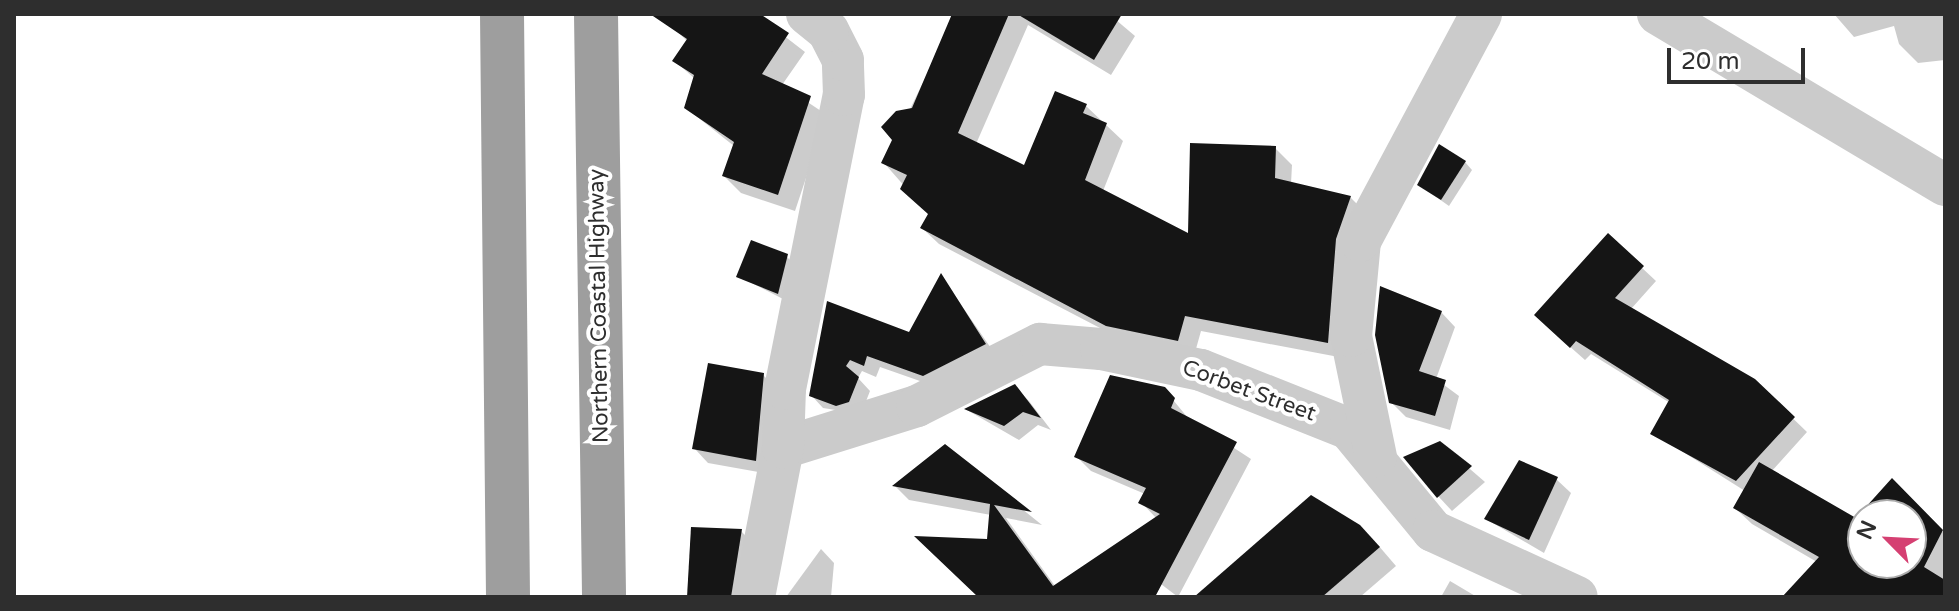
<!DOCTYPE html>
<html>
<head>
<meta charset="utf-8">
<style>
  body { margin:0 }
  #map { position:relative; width:1959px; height:611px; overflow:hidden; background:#fff; font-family:"Varela Round",sans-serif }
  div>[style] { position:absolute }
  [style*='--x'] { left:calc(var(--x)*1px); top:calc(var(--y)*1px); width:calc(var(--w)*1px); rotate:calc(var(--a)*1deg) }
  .shadow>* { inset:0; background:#0003 }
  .building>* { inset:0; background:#151515 }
  .minor>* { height:42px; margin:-21px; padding:0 21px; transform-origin:21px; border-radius:21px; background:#cbcbcb }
  .trunk>* { height:44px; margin:-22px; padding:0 22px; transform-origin:22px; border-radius:22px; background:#9e9e9e }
  span { translate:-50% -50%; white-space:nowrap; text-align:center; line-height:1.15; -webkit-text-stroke:8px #fff; paint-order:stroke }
  .street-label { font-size:22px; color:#2e2e2e }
  .frame { position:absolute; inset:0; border:16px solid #2e2e2e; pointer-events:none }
  .north { position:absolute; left:1847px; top:499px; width:80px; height:80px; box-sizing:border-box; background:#fff; border:2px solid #ababab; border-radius:50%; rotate:294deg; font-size:22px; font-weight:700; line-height:32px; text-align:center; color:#2e2e2e }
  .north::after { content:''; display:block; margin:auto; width:28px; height:36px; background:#d54072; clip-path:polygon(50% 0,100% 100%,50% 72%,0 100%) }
  .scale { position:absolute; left:1667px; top:48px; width:138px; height:36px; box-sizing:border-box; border:4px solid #2e2e2e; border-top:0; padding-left:10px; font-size:24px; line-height:28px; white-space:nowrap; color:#2e2e2e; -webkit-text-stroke:6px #fff; paint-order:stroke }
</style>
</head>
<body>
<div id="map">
  <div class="shadow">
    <i style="clip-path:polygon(687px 14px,756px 14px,805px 52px,782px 85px,827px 115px,795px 211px,741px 193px,724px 176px,734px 146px,686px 108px,695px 79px,675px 61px,688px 42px,676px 30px)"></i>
    <i style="clip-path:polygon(956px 14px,1109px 14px,1135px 36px,1111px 75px,1028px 25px,976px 144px,1025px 168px,1086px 106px,1123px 141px,1103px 191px,1189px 236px,1275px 148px,1292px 165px,1291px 184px,1350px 197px,1367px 214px,1344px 358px,1201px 331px,1194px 356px,1125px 341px,939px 244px,922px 228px,930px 215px,884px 163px)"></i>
    <i style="clip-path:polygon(1834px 14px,1945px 14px,1945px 60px,1918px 63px,1899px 44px,1894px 26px,1854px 37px)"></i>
    <i style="clip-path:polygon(1465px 162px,1472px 170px,1449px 206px,1419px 185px)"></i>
    <i style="clip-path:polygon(evenodd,1608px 236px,1656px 281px,1631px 309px,1754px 381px,1807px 432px,1771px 472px,1856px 520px,1892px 481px,1945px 534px,1945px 597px,1793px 597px,1817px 562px,1752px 524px,1735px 508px,1745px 491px,1653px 433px,1670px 403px,1591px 354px,1585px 360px,1550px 329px,1608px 236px,1863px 515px,1911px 515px,1911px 563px,1863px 563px,1863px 515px)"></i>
    <i style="clip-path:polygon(786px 256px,794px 264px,785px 300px,738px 276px)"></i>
    <i style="clip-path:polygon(942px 277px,997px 357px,937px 387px,880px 367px,876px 377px,862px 371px,858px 378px,870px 391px,861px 414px,823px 408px,811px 395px,829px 304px,910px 334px)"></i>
    <i style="clip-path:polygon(1441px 312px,1455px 327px,1436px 379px,1459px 396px,1450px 430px,1406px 417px,1391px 402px)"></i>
    <i style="clip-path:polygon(763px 375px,777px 389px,770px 474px,708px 463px,694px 448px)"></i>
    <i style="clip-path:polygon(1014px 386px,1029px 401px,1051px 430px,1038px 425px,1019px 440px,967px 410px)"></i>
    <i style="clip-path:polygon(1164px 389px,1188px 418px,1251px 459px,1178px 597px,1157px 581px,1154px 597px,980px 597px,991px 515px,909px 500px,895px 486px,945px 447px,1042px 525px,1006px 518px,1055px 586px,1157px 519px,1141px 502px,1145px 494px,1091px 471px,1076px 456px)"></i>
    <i style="clip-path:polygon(1440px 443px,1485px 482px,1452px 511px,1438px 496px)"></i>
    <i style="clip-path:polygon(1556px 479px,1571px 493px,1544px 553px,1486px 519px)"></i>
    <i style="clip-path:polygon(741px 531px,755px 546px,746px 597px,689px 597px)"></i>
    <i style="clip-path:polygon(1378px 545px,1396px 566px,1360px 597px,1197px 597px)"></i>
    <i style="clip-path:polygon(821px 549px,834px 563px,831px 597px,786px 597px)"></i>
    <i style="clip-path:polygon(1450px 581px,1477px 597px,1441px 597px)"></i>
  </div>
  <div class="building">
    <i style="clip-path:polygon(650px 14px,760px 14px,789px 33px,762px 74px,811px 96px,778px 195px,722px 176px,734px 142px,684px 108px,694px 75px,672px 61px,687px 39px)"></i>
    <i style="clip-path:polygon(952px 14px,1009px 14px,958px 133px,1024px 165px,1055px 91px,1087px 104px,1083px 113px,1107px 123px,1085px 180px,1188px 233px,1190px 143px,1276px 146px,1275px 178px,1351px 196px,1336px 239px,1328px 343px,1185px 316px,1178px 341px,1106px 326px,920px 228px,928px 214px,900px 189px,907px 175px,881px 163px,892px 140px,881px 127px,896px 111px,912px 108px)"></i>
    <i style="clip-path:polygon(1017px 14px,1122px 14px,1094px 60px)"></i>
    <i style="clip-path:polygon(1439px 144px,1466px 161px,1441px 200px,1417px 185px)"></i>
    <i style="clip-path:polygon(1608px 233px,1644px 266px,1615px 298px,1755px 379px,1795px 417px,1736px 481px,1650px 434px,1669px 400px,1576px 341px,1570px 348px,1534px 315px)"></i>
    <i style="clip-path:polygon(751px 240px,788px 254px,778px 294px,736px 277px)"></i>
    <i style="clip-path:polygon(941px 273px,986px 344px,923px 376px,867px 356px,864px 366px,850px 360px,846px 366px,859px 377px,849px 402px,836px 406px,809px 396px,827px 301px,909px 332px)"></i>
    <i style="clip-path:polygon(1380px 286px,1442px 311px,1419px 371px,1446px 380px,1435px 416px,1389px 403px,1375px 335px)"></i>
    <i style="clip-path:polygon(708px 363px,764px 373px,756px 461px,692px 449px)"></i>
    <i style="clip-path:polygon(1110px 375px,1165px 387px,1175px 398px,1171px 408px,1237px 442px,1155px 597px,978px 597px,914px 536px,987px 539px,990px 504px,892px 486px,945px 444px,1032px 512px,994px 505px,1053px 586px,1160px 514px,1138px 503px,1146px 488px,1074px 457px)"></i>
    <i style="clip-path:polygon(1015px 384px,1041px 418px,1023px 412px,1004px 426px,964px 409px)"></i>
    <i style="clip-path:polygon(1440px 441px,1472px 466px,1437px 498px,1403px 457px)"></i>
    <i style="clip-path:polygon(1519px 460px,1558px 477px,1529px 540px,1484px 519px)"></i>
    <i style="clip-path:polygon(evenodd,1759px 462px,1856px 518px,1892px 478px,1943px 530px,1924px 567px,1945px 580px,1945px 597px,1782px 597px,1819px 557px,1733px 508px,1759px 462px,1863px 515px,1911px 515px,1911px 563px,1863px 563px,1863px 515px)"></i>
    <i style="clip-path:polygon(1311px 495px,1360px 525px,1380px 547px,1322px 597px,1194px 597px)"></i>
    <i style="clip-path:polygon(691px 527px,742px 529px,731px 597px,687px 597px)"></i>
  </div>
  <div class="minor">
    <i style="--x:1658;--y:14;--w:334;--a:30.8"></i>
    <i style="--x:783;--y:448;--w:140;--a:-17.4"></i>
    <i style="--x:917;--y:406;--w:138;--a:-26.8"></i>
    <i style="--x:1040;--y:344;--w:61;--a:4.7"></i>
    <i style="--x:1101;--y:349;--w:102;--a:11.9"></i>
    <i style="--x:1201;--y:370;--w:159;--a:21.7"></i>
    <i style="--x:1349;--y:429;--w:132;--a:50.5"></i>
    <i style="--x:1433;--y:531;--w:158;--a:24.6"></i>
    <i style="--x:1376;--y:457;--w:124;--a:-101.7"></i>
    <i style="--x:1351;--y:336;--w:95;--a:-84.6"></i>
    <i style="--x:1360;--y:241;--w:257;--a:-61.9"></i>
    <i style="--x:754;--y:597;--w:152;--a:-79"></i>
    <i style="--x:783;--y:448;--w:59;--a:-88.1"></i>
    <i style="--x:785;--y:389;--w:300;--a:-78.7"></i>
    <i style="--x:844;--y:95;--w:35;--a:-92"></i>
    <i style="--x:843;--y:60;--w:33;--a:-117"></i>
    <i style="--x:828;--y:31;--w:27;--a:-141"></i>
  </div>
  <div class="trunk">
    <i style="--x:502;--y:14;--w:583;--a:89.41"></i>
    <i style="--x:596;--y:14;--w:583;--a:89.21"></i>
  </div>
  <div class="street-label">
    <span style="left:599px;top:306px;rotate:-91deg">Northern Coastal Highway</span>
    <span style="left:1249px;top:391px;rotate:20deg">Corbet Street</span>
  </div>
  <div class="frame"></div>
  <div class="north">N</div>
  <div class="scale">20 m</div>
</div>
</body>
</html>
